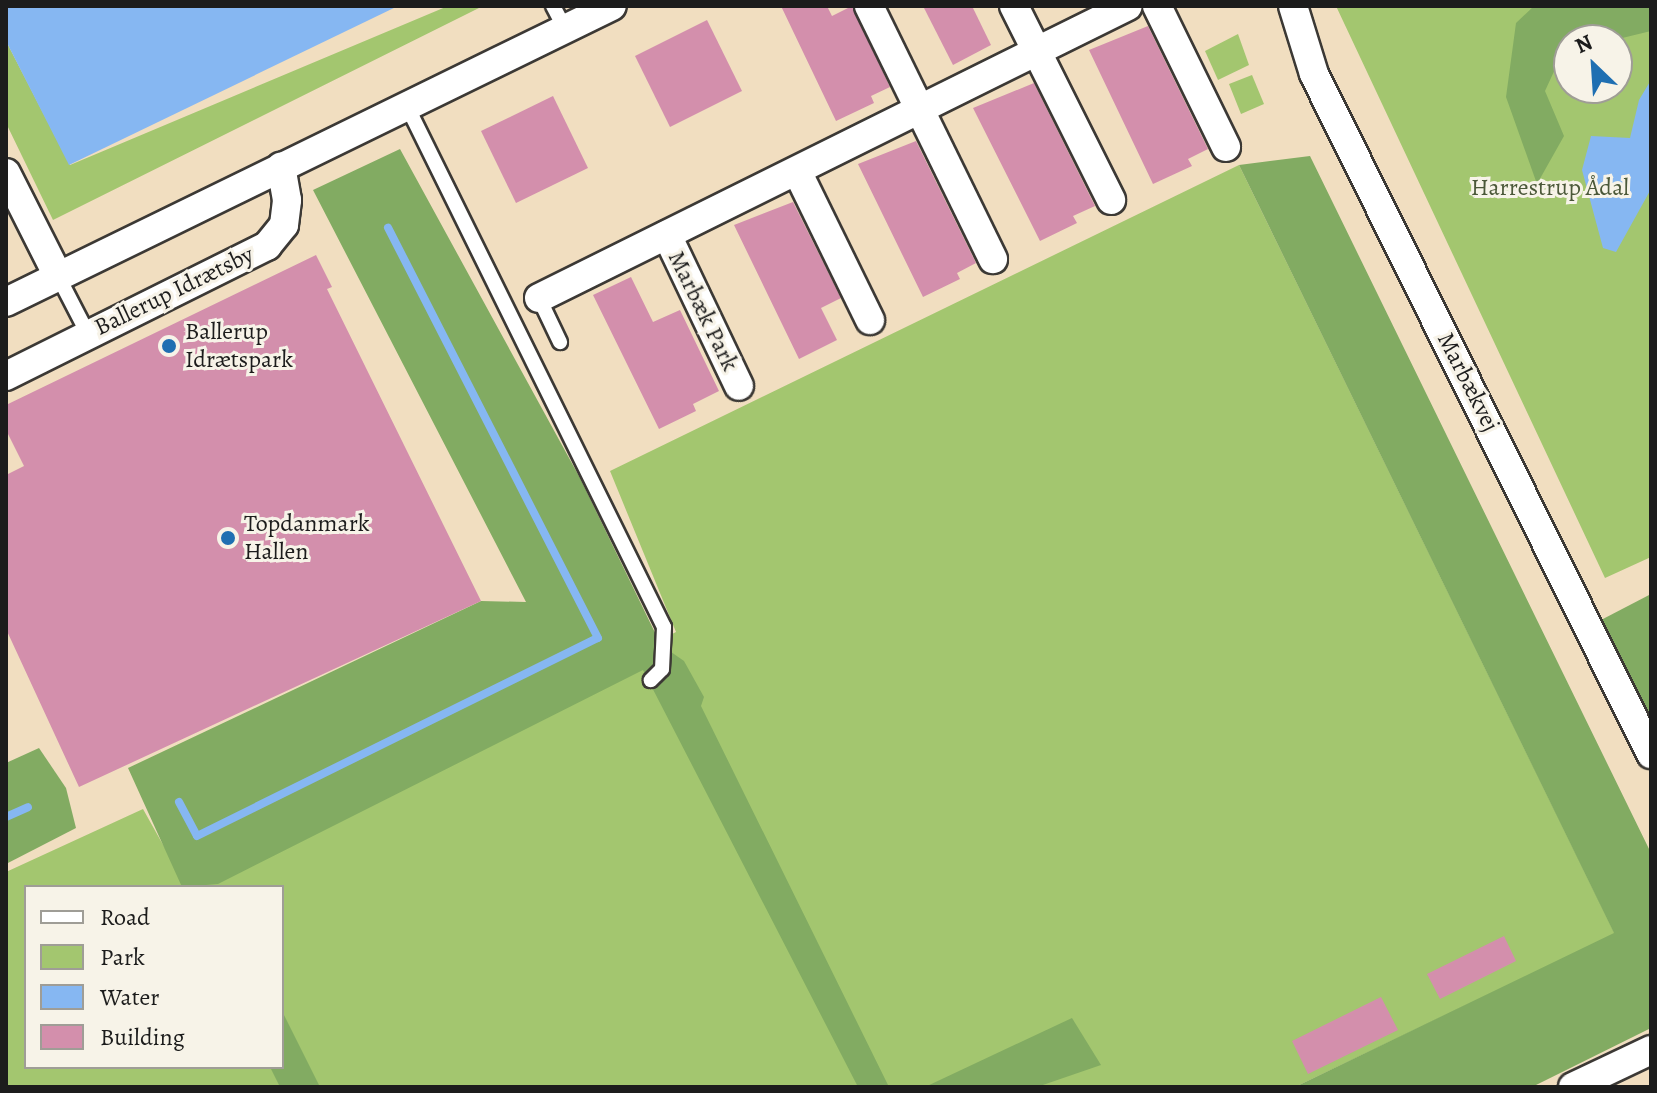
<!DOCTYPE html>
<html>
<head>
<meta charset="utf-8">
<style>
  body { margin:0 }
  #map { position:relative; width:1657px; height:1093px; overflow:hidden; background:#f1dec0; font-family:Alegreya,serif }
  div>[style] { position:absolute }
  [style*='--x'] { left:calc(var(--x)*1px); top:calc(var(--y)*1px); width:calc(var(--w)*1px); rotate:calc(var(--a)*1deg) }
  .green>* { inset:0; background:#a3c66f }
  .forest>* { inset:0; background:#82ab62 }
  .water>* { inset:0; background:#86b7f2 }
  .stream>* { height:8px; margin:-4px; padding:0 4px; transform-origin:4px; border-radius:4px; background:#86b7f2 }
  .building>* { inset:0; background:#d38fac }
  .roads { filter:drop-shadow(2px 0 #3c3935) drop-shadow(-2px 0 #3c3935) drop-shadow(0 2px #3c3935) drop-shadow(0 -2px #3c3935) }
  .service>* { height:14px; margin:-7px; padding:0 7px; transform-origin:7px; border-radius:7px; background:#fff }
  .minor>* { height:28px; margin:-14px; padding:0 14px; transform-origin:14px; border-radius:14px; background:#fff }
  .dots>* { width:22px; height:22px; translate:-50% -50%; box-sizing:border-box; border:4px solid #f7f3e8; border-radius:50% }
  span { translate:-50% -50%; white-space:nowrap; text-align:center; line-height:1.15; -webkit-text-stroke:6px #f7f3e8; paint-order:stroke }
  .park-label { font-size:24px; color:#4b5839 }
  .street-label { font-size:24px; color:#1c1c1c }
  .poi-label { font-size:24px; color:#1c1c1c }
  .left { translate:0 -50%; text-align:left }
  .frame { position:absolute; inset:0; border:8px solid #1c1c1c; pointer-events:none }
  .legend { position:absolute; left:24px; top:885px; width:260px; height:184px; box-sizing:border-box; background:#f7f3e8; border:2px solid #9f9d96; margin:0; padding:10px 14px; list-style:none; font-size:24px; color:#1c1c1c }
  .legend li { display:flex; align-items:center; gap:16px; height:40px }
  .legend b { width:40px; border:2px solid #9f9d96 }
  .north { position:absolute; left:1553px; top:24px; width:80px; height:80px; box-sizing:border-box; background:#f7f3e8; border:2px solid #9f9d96; border-radius:50%; rotate:335deg; font-size:22px; font-weight:700; line-height:32px; text-align:center; color:#1c1c1c }
  .north::after { content:''; display:block; margin:auto; width:28px; height:36px; background:#1f6fb2; clip-path:polygon(50% 0,100% 100%,50% 72%,0 100%) }
</style>
</head>
<body>
<div id="map">
  <div class="green">
    <i style="clip-path:polygon(448px 6px,483px 6px,53px 220px,6px 123px,6px 41px,70px 165px)"></i>
    <i style="clip-path:polygon(evenodd,1336px 6px,1651px 6px,1651px 557px,1605px 578px,1336px 6px,1569px 40px,1617px 40px,1617px 88px,1569px 88px,1569px 40px)"></i>
    <i style="clip-path:polygon(1238px 34px,1249px 65px,1218px 80px,1205px 51px)"></i>
    <i style="clip-path:polygon(1252px 75px,1264px 104px,1241px 114px,1229px 84px)"></i>
    <i style="clip-path:polygon(evenodd,1239px 165px,1615px 934px,1295px 1087px,6px 1087px,6px 872px,143px 809px,185px 884px,676px 632px,610px 471px,1239px 165px,26px 887px,282px 887px,282px 1067px,26px 1067px,26px 887px)"></i>
  </div>
  <div class="forest">
    <i style="clip-path:polygon(1534px 6px,1651px 6px,1651px 31px,1614px 40px,1569px 40px,1569px 51px,1562px 54px,1545px 91px,1564px 136px,1537px 184px,1506px 97px,1516px 23px)"></i>
    <i style="clip-path:polygon(400px 149px,580px 478px,661px 645px,684px 661px,704px 697px,701px 706px,889px 1087px,858px 1087px,643px 670px,218px 884px,182px 887px,128px 768px,481px 601px,526px 602px,313px 190px)"></i>
    <i style="clip-path:polygon(1310px 156px,1651px 853px,1651px 1028px,1532px 1087px,1295px 1087px,1614px 933px,1239px 165px)"></i>
    <i style="clip-path:polygon(1651px 594px,1651px 720px,1601px 620px)"></i>
    <i style="clip-path:polygon(39px 748px,66px 788px,76px 828px,6px 864px,6px 763px)"></i>
    <i style="clip-path:polygon(282px 1011px,320px 1087px,280px 1087px,270px 1067px,282px 1067px)"></i>
    <i style="clip-path:polygon(1072px 1018px,1101px 1065px,1037px 1087px,925px 1087px)"></i>
  </div>
  <div class="water">
    <i style="clip-path:polygon(6px 6px,398px 6px,69px 165px,6px 41px)"></i>
    <i style="clip-path:polygon(1651px 80px,1651px 189px,1616px 252px,1603px 248px,1582px 170px,1591px 136px,1630px 138px,1639px 100px)"></i>
  </div>
  <div class="stream">
    <i style="--x:179;--y:802;--w:38;--a:62"></i>
    <i style="--x:197;--y:836;--w:447;--a:-26.3"></i>
    <i style="--x:598;--y:638;--w:461;--a:-117.1"></i>
    <i style="--x:6;--y:817;--w:24;--a:-24"></i>
  </div>
  <div class="building">
    <i style="clip-path:polygon(781px 6px,827px 6px,832px 16px,852px 6px,890px 87px,871px 96px,874px 103px,836px 121px)"></i>
    <i style="clip-path:polygon(923px 6px,972px 6px,991px 45px,953px 65px)"></i>
    <i style="clip-path:polygon(707px 20px,742px 91px,670px 127px,635px 56px)"></i>
    <i style="clip-path:polygon(1148px 26px,1208px 149px,1188px 159px,1192px 166px,1153px 184px,1089px 50px)"></i>
    <i style="clip-path:polygon(1034px 83px,1095px 206px,1073px 216px,1077px 223px,1040px 241px,973px 108px)"></i>
    <i style="clip-path:polygon(553px 96px,588px 168px,516px 203px,481px 131px)"></i>
    <i style="clip-path:polygon(916px 141px,976px 263px,957px 273px,960px 279px,923px 297px,858px 164px)"></i>
    <i style="clip-path:polygon(793px 202px,841px 298px,821px 308px,837px 340px,799px 359px,734px 225px)"></i>
    <i style="clip-path:polygon(316px 255px,332px 287px,327px 289px,481px 601px,79px 787px,6px 629px,6px 475px,24px 466px,6px 430px,6px 405px)"></i>
    <i style="clip-path:polygon(631px 277px,653px 322px,680px 310px,719px 391px,693px 404px,696px 411px,659px 429px,593px 295px)"></i>
    <i style="clip-path:polygon(1504px 936px,1516px 961px,1440px 999px,1427px 974px)"></i>
    <i style="clip-path:polygon(1381px 997px,1398px 1030px,1308px 1074px,1292px 1041px)"></i>
  </div>
  <div class="roads">
    <div class="service">
      <i style="--x:553;--y:6;--w:26;--a:62"></i>
      <i style="--x:407;--y:106;--w:581;--a:63.74"></i>
      <i style="--x:664;--y:627;--w:42;--a:92.7"></i>
      <i style="--x:662;--y:669;--w:16;--a:135"></i>
      <i style="--x:58;--y:276;--w:65;--a:62.7"></i>
      <i style="--x:539;--y:298;--w:49;--a:64.5"></i>
    </div>
    <div class="minor">
      <i style="--x:869;--y:6;--w:282;--a:63.9"></i>
      <i style="--x:1014;--y:6;--w:217;--a:63.4"></i>
      <i style="--x:1157;--y:6;--w:157;--a:63.9"></i>
      <i style="--x:1293;--y:6;--w:71;--a:72.8"></i>
      <i style="--x:1314;--y:74;--w:759;--a:63.64"></i>
      <i style="--x:797;--y:171;--w:166;--a:63.9"></i>
      <i style="--x:6;--y:173;--w:115;--a:63.2"></i>
      <i style="--x:667;--y:235;--w:167;--a:64.5"></i>
      <i style="--x:539;--y:298;--w:657;--a:-26.37"></i>
      <i style="--x:6;--y:302;--w:674;--a:-26.03"></i>
      <i style="--x:6;--y:376;--w:292;--a:-26.5"></i>
      <i style="--x:267;--y:246;--w:27;--a:-51"></i>
      <i style="--x:284;--y:225;--w:25;--a:-83"></i>
      <i style="--x:287;--y:200;--w:34;--a:-100"></i>
      <i style="--x:1573;--y:1087;--w:86;--a:-25.4"></i>
    </div>
  </div>
  <div class="dots">
    <i style="left:169px;top:346px;background:#1f6fb2"></i>
    <i style="left:228px;top:538px;background:#1f6fb2"></i>
  </div>
  <div class="park-label">
    <span style="left:1550px;top:188px">Harrestrup Ådal</span>
  </div>
  <div class="street-label">
    <span style="left:174px;top:291px;rotate:-26deg">Ballerup Idrætsby</span>
    <span style="left:703px;top:311px;rotate:64deg">Marbæk Park</span>
    <span style="left:1468px;top:382px;rotate:63deg">Marbækvej</span>
  </div>
  <div class="poi-label">
    <span class="left" style="left:185px;top:346px">Ballerup<br>Idrætspark</span>
    <span class="left" style="left:244px;top:538px">Topdanmark<br>Hallen</span>
  </div>
  <div class="frame"></div>
  <ul class="legend">
  <li><b style="height:10px;background:#fff"></b>Road</li>
  <li><b style="height:22px;background:#a3c66f"></b>Park</li>
  <li><b style="height:22px;background:#86b7f2"></b>Water</li>
  <li><b style="height:22px;background:#d38fac"></b>Building</li>
  </ul>
  <div class="north">N</div>
</div>
</body>
</html>
